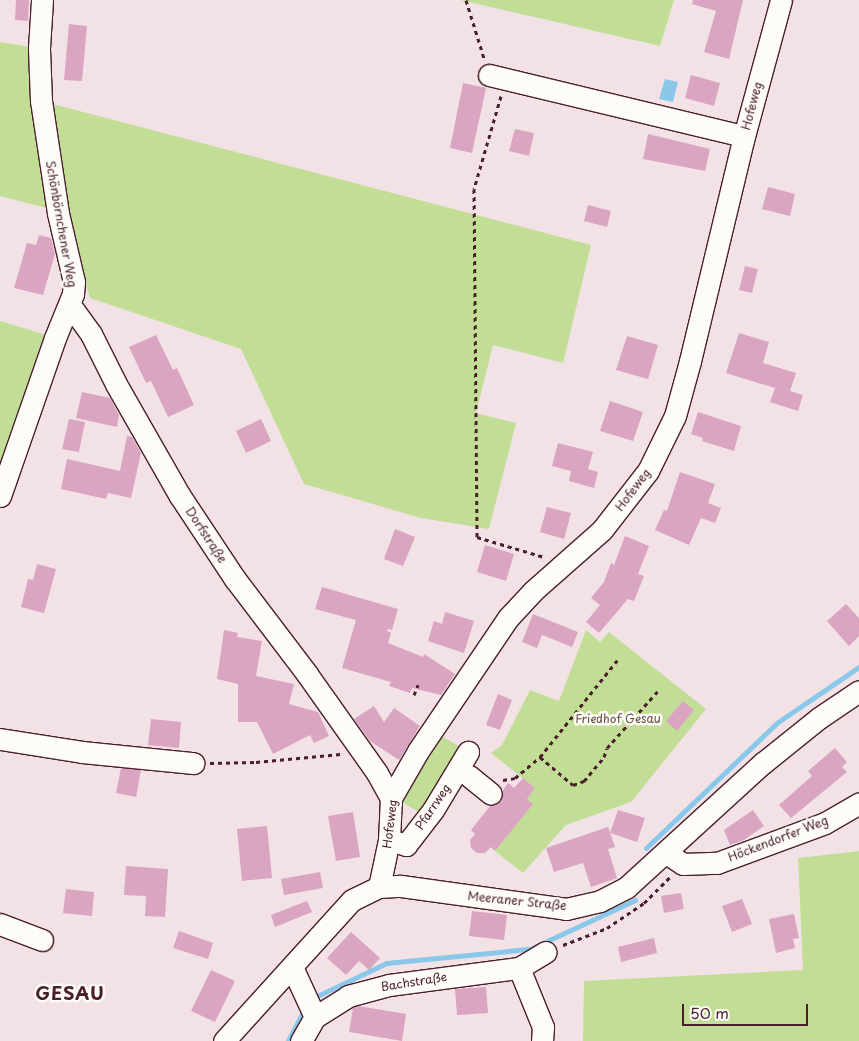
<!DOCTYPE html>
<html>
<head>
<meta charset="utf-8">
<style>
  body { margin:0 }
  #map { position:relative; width:859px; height:1041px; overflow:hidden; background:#f2e2e6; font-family:"Playpen Sans",sans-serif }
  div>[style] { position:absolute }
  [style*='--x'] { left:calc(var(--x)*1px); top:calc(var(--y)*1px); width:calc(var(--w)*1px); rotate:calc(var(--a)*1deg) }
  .green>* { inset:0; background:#c2de96 }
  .water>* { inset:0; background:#8ac8ea }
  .stream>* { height:5px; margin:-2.5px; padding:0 2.5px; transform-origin:2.5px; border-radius:2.5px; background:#8ac8ea }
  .building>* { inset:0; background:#d9a5c0 }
  .path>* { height:3px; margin-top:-1.5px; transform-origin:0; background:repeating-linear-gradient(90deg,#4a1f2b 0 4px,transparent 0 8px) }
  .roads { filter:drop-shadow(1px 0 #4a1f2b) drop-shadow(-1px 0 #4a1f2b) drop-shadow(0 1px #4a1f2b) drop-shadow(0 -1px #4a1f2b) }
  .minor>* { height:21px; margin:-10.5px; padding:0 10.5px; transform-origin:10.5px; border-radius:10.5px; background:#fdfcf7 }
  span { translate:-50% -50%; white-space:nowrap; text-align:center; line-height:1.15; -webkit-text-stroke:5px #fdfcf7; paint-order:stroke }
  .street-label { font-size:12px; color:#4a1f2b }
  .park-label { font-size:12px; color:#684f46 }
  .district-label { font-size:18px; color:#4a1f2b; font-weight:700; letter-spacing:1px }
  .scale { position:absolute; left:682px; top:1004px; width:126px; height:22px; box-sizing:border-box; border:2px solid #4a1f2b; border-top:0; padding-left:6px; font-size:15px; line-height:18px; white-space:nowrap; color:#4a1f2b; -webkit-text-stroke:4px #fdfcf7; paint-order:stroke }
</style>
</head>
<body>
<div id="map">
  <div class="green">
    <i style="clip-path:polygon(460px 0,674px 0,660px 46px)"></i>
    <i style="clip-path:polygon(0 42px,32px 47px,50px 209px,0 196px)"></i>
    <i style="clip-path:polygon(49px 103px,591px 245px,563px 363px,493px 345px,476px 413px,516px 423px,489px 529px,421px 518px,304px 484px,241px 349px,90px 298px,65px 213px)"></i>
    <i style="clip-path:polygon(0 321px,50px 336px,0 467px)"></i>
    <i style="clip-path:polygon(586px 630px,600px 642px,609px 632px,706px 709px,631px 802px,566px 825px,523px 873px,495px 851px,532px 804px,527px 799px,535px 788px,491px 753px,502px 745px,530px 690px,559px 701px)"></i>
    <i style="clip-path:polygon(437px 734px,464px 749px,423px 815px,396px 798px)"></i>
    <i style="clip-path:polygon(859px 851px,859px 1041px,583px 1041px,584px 981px,803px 970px,798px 858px)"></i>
  </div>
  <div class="water">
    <i style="clip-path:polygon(665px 79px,678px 82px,673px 102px,659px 99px)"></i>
  </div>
  <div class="stream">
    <i style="--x:646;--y:848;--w:182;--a:-43.7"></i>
    <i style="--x:778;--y:722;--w:98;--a:-34.2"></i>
    <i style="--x:311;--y:999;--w:83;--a:-25.6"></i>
    <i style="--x:386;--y:963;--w:145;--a:-5.6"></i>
    <i style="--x:530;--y:949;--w:116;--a:-25"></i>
    <i style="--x:288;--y:1041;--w:37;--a:-63"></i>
  </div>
  <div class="building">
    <i style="clip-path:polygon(16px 0,29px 0,28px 21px,15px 20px)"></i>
    <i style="clip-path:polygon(693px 0,743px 0,729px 59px,704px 52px,716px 11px,692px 4px)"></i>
    <i style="clip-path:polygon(69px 24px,87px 26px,82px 81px,64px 80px)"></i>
    <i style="clip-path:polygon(691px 75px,720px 83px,714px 106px,685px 98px)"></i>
    <i style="clip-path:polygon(463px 83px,486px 88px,472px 153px,450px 148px)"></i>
    <i style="clip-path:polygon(515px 129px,534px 133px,529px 156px,509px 151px)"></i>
    <i style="clip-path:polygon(648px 134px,710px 149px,705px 171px,643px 159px)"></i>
    <i style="clip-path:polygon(768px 187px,795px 194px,790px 216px,762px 209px)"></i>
    <i style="clip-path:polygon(588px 205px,611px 211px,607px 227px,584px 221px)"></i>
    <i style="clip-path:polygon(39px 235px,51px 238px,55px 254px,43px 295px,14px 288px,27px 243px,36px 245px)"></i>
    <i style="clip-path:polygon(745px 266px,758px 269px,752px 293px,739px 290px)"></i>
    <i style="clip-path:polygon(739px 333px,769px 342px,763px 363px,796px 373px,790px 391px,803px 395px,798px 411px,770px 402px,775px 388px,726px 373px)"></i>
    <i style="clip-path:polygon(156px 335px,173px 370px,177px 368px,194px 405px,168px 417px,151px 381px,146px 383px,129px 347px)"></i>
    <i style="clip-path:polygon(627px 336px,658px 345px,648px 379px,616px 370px)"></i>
    <i style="clip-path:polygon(82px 392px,110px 398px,119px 415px,117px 427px,76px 418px)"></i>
    <i style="clip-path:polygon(610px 401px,643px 412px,633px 441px,600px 431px)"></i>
    <i style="clip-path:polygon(698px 412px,741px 426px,734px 451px,702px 441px,703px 438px,691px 434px)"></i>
    <i style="clip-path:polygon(69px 419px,85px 422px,79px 452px,62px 449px)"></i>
    <i style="clip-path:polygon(261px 419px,271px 441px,246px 453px,236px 431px)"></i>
    <i style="clip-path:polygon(127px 436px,132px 437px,141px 453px,131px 498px,108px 493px,106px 499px,61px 489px,67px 459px,120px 471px)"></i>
    <i style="clip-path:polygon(558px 443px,593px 452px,588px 469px,598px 472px,594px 488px,569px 481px,571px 471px,552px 466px)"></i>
    <i style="clip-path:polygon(680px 472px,715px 484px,708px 503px,721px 508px,715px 523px,701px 518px,689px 545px,655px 530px,664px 510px,667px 511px)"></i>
    <i style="clip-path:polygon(547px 507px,571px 513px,564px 539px,540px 532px)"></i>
    <i style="clip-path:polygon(395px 529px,415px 537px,403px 566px,384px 559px)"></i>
    <i style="clip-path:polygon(625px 536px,649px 546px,638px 574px,644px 576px,634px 601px,628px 599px,599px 633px,586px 622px,600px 605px,591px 598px,604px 582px,611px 563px,614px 565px)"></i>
    <i style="clip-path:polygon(485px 545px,514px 554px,506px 581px,477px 572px)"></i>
    <i style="clip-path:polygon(37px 564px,56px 569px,44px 613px,21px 607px,28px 579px,33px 580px)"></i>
    <i style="clip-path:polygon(322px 587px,398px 609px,392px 630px,388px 629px,387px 631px,391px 633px,388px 643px,423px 657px,424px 654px,455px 674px,441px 695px,412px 688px,410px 693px,389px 686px,391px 682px,342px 668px,356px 620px,315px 609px)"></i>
    <i style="clip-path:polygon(846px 604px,859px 618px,859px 636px,849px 646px,827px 621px)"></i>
    <i style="clip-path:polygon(445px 612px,474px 621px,464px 653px,428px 641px,434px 621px,442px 624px)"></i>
    <i style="clip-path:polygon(533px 614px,578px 632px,572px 647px,542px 635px,537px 648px,522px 642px)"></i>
    <i style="clip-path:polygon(224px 630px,238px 633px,237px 637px,262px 641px,256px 676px,294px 684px,289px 704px,318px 712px,329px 736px,314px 743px,310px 735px,273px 754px,257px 722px,238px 722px,238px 684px,217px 679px)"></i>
    <i style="clip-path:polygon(498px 694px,512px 700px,500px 730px,486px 725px)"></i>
    <i style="clip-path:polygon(683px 701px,694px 710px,677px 731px,666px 721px)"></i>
    <i style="clip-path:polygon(374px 706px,384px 722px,394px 708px,420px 726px,399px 760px,370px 741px,354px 719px)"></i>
    <i style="clip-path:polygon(151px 719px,181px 722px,179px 748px,148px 745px)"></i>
    <i style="clip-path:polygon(835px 748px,847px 762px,842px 767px,847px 772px,791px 818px,779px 805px,812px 776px,808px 771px)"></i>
    <i style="clip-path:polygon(121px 768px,141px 770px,136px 797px,116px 793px)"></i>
    <i style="clip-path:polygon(523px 778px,535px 788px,527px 799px,533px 804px,495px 851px,491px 847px,485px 853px,477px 853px,471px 848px,470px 840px,475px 834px,471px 830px,490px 806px,501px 802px,503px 790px,508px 783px,514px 788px)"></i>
    <i style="clip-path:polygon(618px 810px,645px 818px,637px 842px,610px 833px)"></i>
    <i style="clip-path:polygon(753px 810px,764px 826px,744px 840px,730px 845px,724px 830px)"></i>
    <i style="clip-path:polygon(353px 812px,360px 857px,336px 861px,328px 816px)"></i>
    <i style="clip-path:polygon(267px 826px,272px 878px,242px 881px,237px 829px)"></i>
    <i style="clip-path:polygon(608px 827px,615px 847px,608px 849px,617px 878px,591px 887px,583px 863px,554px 872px,546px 848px)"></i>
    <i style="clip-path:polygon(126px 866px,168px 869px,165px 917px,145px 916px,146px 896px,124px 895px)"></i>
    <i style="clip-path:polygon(320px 872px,323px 888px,284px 895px,281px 879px)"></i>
    <i style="clip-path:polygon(66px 889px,94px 892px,92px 916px,63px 913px)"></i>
    <i style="clip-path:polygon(681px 893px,684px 909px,664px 913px,661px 896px)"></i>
    <i style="clip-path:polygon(742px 899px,752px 924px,732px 932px,722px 906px)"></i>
    <i style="clip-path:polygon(307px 901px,312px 912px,275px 927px,271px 915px)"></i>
    <i style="clip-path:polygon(472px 911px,507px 915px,504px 940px,469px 936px)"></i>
    <i style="clip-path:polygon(794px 914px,799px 938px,793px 939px,795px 948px,776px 953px,769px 919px)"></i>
    <i style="clip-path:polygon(179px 931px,213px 943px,208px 959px,173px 948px)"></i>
    <i style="clip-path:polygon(351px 932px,380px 958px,369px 970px,359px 961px,346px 975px,327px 958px)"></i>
    <i style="clip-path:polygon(654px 938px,657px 953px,621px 962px,618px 947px)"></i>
    <i style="clip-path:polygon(211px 970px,235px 981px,215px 1022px,191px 1011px)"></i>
    <i style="clip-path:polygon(486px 987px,488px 1013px,457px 1015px,455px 989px)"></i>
    <i style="clip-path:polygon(358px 1006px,406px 1014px,402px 1041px,349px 1032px,353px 1008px)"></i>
  </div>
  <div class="path">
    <i style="--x:466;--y:0;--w:61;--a:72.8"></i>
    <i style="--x:501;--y:96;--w:97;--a:106.2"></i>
    <i style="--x:474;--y:189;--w:348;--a:89.5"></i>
    <i style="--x:477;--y:537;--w:70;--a:16.6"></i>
    <i style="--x:414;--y:695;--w:11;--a:-68"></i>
    <i style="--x:540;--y:757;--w:43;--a:40.3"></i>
    <i style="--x:573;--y:785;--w:12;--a:-20"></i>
    <i style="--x:584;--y:781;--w:31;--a:-50"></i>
    <i style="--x:604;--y:757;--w:9;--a:-72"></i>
    <i style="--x:607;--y:748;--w:76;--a:-48.2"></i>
    <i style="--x:210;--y:763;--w:46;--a:-1.2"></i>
    <i style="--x:256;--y:762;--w:85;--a:-5.4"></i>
    <i style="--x:503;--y:780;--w:12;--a:-9"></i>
    <i style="--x:515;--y:778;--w:33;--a:-40"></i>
    <i style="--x:540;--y:757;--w:127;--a:-51.4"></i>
    <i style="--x:563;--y:945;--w:47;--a:-21.1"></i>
    <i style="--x:607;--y:928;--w:45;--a:-34"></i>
    <i style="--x:644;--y:903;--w:37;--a:-45"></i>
  </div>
  <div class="roads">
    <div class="minor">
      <i style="--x:489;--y:75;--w:262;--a:13.5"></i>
      <i style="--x:70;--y:305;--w:36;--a:54"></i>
      <i style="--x:91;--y:334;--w:56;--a:63.4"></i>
      <i style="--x:116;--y:384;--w:129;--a:60.3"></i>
      <i style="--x:180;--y:496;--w:100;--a:56.5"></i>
      <i style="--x:235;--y:579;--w:119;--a:52.8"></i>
      <i style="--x:307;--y:674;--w:121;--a:54.7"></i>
      <i style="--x:377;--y:773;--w:29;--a:61"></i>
      <i style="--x:0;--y:496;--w:167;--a:-70.8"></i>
      <i style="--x:55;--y:338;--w:48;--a:-67.8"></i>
      <i style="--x:73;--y:294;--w:12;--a:-85"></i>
      <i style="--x:74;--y:282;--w:71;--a:-103.1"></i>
      <i style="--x:58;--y:213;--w:113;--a:-98.6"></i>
      <i style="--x:41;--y:101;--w:53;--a:-92.2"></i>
      <i style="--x:39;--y:48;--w:48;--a:-86.4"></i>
      <i style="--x:0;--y:739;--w:83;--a:9"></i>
      <i style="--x:82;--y:752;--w:112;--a:5.7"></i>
      <i style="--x:469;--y:776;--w:28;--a:39"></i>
      <i style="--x:389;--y:840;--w:18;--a:16"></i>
      <i style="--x:406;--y:845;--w:44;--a:-52.4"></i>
      <i style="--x:433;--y:810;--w:68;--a:-58.9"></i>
      <i style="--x:666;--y:853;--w:20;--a:33"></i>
      <i style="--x:683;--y:864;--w:34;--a:-2"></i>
      <i style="--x:717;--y:863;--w:115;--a:-20.3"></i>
      <i style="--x:825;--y:823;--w:39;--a:-30"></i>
      <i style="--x:379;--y:887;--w:48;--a:-78"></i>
      <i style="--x:389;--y:840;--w:42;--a:-87.3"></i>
      <i style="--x:391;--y:798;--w:54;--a:-60.1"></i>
      <i style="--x:418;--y:751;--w:161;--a:-55.9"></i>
      <i style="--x:508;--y:618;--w:37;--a:-47"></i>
      <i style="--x:533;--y:591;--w:92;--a:-41.5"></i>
      <i style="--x:602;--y:530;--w:75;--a:-52.1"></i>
      <i style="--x:648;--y:471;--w:61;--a:-63.9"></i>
      <i style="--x:675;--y:416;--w:57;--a:-74.7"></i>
      <i style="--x:690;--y:361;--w:227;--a:-76.5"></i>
      <i style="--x:743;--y:140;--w:145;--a:-74.8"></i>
      <i style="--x:0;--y:924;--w:45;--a:20.9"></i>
      <i style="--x:292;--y:967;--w:55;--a:65.3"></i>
      <i style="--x:519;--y:968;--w:64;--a:67.9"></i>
      <i style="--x:543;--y:1027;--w:14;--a:94"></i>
      <i style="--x:224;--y:1041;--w:190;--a:-47.8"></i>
      <i style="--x:352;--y:900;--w:30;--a:-26"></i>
      <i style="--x:379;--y:887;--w:22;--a:-3"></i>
      <i style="--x:401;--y:886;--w:167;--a:7.9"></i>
      <i style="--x:566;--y:909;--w:35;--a:-13"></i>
      <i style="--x:600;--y:901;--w:30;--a:-27"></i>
      <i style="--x:627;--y:887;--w:184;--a:-42.4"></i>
      <i style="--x:763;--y:763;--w:72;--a:-38.8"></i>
      <i style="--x:819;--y:718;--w:48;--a:-34"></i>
      <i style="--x:301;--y:1041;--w:28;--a:-60"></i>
      <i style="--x:315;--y:1017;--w:39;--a:-32"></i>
      <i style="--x:348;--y:996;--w:42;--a:-15"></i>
      <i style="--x:389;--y:985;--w:131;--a:-7.5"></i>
      <i style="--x:519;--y:968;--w:31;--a:-31"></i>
    </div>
  </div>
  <div class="street-label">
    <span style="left:752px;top:106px;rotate:-75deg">Hofeweg</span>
    <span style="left:61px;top:224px;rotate:80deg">Schönbörnchener Weg</span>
    <span style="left:633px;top:490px;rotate:-53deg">Hofeweg</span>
    <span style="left:206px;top:535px;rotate:57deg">Dorfstraße</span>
    <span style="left:433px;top:807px;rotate:-56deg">Pfarrweg</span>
    <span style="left:390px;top:824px;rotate:-83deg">Hofeweg</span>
    <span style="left:778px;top:839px;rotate:-21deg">Höckendorfer Weg</span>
    <span style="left:517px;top:901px;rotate:6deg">Meeraner Straße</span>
    <span style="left:414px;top:982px;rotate:-9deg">Bachstraße</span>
  </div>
  <div class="park-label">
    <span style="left:618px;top:719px">Friedhof Gesau</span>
  </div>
  <div class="district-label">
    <span style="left:70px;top:993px">GESAU</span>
  </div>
  <div class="scale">50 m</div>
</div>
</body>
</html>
